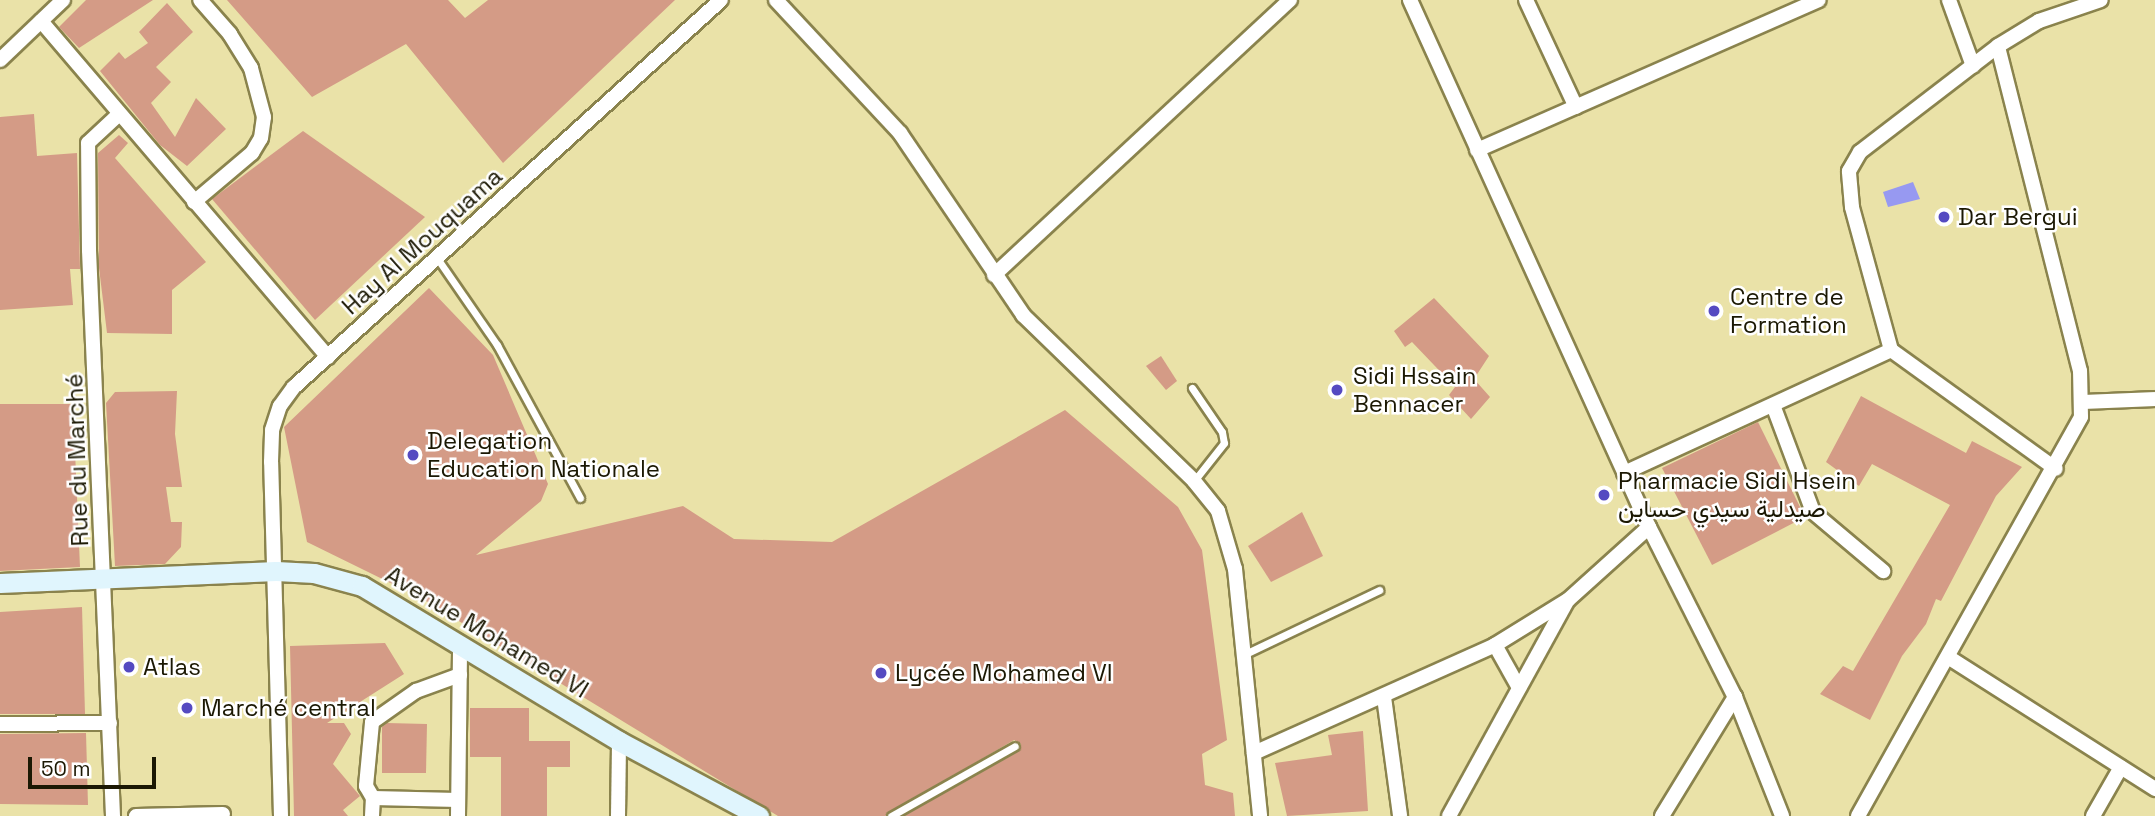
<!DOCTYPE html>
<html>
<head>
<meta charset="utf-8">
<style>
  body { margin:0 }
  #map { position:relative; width:2155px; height:816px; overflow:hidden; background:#eae2a8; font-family:"Space Grotesk",Vazirmatn,sans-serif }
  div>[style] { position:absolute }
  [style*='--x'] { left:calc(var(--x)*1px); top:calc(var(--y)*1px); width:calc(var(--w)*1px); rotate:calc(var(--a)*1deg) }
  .water>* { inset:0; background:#9799f1 }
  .building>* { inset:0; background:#d49b86 }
  .roads { filter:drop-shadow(2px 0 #8a834d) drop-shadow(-2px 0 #8a834d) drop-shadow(0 2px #8a834d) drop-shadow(0 -2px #8a834d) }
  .lane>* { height:7px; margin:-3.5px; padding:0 3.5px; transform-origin:3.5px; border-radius:3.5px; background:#fff }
  .street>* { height:14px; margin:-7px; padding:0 7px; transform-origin:7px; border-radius:7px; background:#fff }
  .secondary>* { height:19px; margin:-9.5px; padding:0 9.5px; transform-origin:9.5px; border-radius:9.5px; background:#e0f5fd }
  .dots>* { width:19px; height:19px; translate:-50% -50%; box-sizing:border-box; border:4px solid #fff; border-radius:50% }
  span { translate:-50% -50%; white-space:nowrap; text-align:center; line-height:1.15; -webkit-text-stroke:5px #fff; paint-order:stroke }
  .poi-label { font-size:24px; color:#1b1803 }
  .left { translate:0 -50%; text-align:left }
  .street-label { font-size:24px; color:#1b1803 }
  .scale { position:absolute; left:28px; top:757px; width:128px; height:32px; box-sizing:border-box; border:4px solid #1b1803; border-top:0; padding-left:9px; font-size:21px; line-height:24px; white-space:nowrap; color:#1b1803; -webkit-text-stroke:5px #fff; paint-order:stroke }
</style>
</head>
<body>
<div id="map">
  <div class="water">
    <i style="clip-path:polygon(1913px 182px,1920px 199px,1888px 207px,1883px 192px)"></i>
  </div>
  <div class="building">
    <i style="clip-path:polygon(86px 0,153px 0,79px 48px,59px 27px)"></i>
    <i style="clip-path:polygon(227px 0,448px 0,465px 18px,488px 0,675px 0,503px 163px,406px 44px,312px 97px)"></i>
    <i style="clip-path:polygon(167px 3px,193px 32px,156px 67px,171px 82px,151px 103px,175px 137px,196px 98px,226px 129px,187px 166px,160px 145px,100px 71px,119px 52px,125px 59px,148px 43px,139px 32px)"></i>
    <i style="clip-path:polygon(34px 114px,37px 156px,77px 153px,80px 269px,70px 269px,73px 305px,0 310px,0 117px)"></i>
    <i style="clip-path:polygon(303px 131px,425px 217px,315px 320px,212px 199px)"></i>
    <i style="clip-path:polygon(119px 135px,128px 143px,115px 158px,206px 262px,172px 290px,172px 334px,107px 333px,99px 268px,98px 153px)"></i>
    <i style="clip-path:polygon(429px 288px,493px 355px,548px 484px,541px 501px,476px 555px,683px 506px,734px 539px,832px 542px,1065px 410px,1178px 507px,1202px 550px,1227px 740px,1202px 754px,1205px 785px,1233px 793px,1235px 816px,903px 816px,1018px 751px,1021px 744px,1014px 740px,885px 816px,778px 816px,421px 598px,307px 542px,284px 427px)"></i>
    <i style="clip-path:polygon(1434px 298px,1489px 356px,1474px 379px,1490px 397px,1471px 419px,1449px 395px,1455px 387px,1412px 342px,1405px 347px,1394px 331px)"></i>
    <i style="clip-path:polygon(1161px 356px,1177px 381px,1166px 390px,1146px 366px)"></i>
    <i style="clip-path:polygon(177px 391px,175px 434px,182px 487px,166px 487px,171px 522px,182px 522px,181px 547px,165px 564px,115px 566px,106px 403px,115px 392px)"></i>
    <i style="clip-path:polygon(1861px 396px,1966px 453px,1972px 441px,2022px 467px,1996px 496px,1941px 601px,1936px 599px,1926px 624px,1902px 656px,1870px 720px,1820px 694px,1843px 666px,1853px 671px,1950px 505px,1872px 464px,1859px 486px,1826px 462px)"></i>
    <i style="clip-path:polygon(0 404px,73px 404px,80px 567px,0 571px)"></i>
    <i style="clip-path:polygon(1758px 422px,1805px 517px,1712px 565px,1662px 468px)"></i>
    <i style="clip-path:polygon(1302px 512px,1323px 556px,1271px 582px,1248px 546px)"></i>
    <i style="clip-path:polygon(82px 607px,85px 714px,0 714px,0 612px)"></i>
    <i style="clip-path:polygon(385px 643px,404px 674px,327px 723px,344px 723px,351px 734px,333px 764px,360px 796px,343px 810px,348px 816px,294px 816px,290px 646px)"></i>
    <i style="clip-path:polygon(470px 708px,529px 708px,529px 741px,570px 741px,570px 767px,547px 767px,547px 816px,501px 816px,501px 757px,470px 757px)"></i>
    <i style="clip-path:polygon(387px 723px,427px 724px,426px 773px,382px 773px,382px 727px)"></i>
    <i style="clip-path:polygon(1363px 731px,1368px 811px,1287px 816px,1275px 763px,1332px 755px,1328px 735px)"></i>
    <i style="clip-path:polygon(86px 733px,88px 805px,0 804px,0 734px)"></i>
  </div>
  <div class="roads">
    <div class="lane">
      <i style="--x:437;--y:258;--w:106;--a:55.4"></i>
      <i style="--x:497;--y:345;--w:174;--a:61.5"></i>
      <i style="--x:1192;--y:388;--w:53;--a:55.7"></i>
      <i style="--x:1222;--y:432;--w:11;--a:80"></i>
      <i style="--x:1224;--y:443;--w:48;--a:128.3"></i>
      <i style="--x:1243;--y:655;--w:151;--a:-25.5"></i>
      <i style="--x:891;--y:816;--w:142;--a:-29.4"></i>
    </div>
    <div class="street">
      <i style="--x:776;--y:0;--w:182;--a:47"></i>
      <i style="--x:900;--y:133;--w:220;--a:55.9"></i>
      <i style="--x:1023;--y:315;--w:238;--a:44.1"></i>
      <i style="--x:1194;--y:481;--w:38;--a:51"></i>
      <i style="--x:1218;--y:511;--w:60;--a:73.7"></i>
      <i style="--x:1235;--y:569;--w:248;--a:84.2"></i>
      <i style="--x:1410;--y:0;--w:579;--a:65.61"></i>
      <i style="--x:1649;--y:527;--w:191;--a:63.2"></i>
      <i style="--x:1735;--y:697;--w:128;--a:68.4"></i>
      <i style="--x:1526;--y:0;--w:118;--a:65"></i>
      <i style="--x:1949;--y:0;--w:70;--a:70"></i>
      <i style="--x:41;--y:21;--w:442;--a:49.5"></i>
      <i style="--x:0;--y:60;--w:87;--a:-43.6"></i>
      <i style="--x:1477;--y:150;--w:373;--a:-23.7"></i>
      <i style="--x:194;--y:202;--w:76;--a:-40.2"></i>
      <i style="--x:252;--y:153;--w:17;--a:-59"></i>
      <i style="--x:261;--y:138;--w:21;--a:-82"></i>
      <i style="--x:264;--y:117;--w:51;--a:-104.9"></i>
      <i style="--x:251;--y:68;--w:40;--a:-122"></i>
      <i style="--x:230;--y:34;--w:45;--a:-131.4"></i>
      <i style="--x:994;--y:275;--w:404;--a:-42.9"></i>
      <i style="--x:1891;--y:350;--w:203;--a:35.8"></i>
      <i style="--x:2084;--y:402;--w:71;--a:-2.4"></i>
      <i style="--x:1773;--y:405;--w:114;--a:69.5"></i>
      <i style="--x:1813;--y:512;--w:92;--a:40.1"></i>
      <i style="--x:1624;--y:473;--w:294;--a:-24.7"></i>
      <i style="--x:1891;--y:350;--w:148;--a:-105.3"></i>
      <i style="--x:1852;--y:207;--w:36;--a:-95"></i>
      <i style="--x:1849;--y:171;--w:22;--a:-60"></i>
      <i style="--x:1860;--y:152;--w:174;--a:-37.5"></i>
      <i style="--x:1495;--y:645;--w:49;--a:60.8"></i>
      <i style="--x:1948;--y:657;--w:246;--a:32.5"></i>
      <i style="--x:1384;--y:697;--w:120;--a:82.3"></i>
      <i style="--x:0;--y:724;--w:110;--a:-0.5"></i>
      <i style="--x:1254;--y:753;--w:264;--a:-24.1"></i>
      <i style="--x:1495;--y:645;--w:86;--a:-31.7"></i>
      <i style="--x:1568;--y:600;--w:109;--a:-42"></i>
      <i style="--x:458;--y:800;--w:85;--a:-178.7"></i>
      <i style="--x:373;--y:798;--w:14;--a:-120"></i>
      <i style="--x:366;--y:786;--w:64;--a:-84.6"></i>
      <i style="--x:372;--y:722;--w:54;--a:-35.2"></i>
      <i style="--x:416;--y:691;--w:47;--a:-20"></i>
      <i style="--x:113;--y:816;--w:567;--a:-92.43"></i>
      <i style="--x:89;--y:250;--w:107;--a:-90.5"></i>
      <i style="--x:88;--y:143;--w:41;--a:-43"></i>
      <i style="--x:136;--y:816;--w:87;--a:-1.3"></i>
      <i style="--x:281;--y:816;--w:354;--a:-91.6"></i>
      <i style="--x:271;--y:462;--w:32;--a:-88"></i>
      <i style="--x:272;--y:430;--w:25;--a:-72"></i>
      <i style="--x:280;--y:406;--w:24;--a:-54"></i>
      <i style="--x:294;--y:387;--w:576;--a:-42.19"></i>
      <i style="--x:372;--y:816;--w:18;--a:-87"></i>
      <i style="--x:458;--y:816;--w:171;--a:-89.3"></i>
      <i style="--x:618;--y:816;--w:75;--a:-89.2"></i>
      <i style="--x:1449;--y:816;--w:243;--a:-61.2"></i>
      <i style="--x:1662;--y:816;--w:140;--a:-58.5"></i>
      <i style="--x:1858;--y:816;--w:457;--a:-60.8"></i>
      <i style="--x:2081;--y:417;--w:46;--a:-91.2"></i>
      <i style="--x:2080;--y:371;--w:335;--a:-104.2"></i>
      <i style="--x:1998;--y:46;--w:48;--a:-31.4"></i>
      <i style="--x:2039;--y:21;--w:65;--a:-18.7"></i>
      <i style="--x:2093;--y:816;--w:56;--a:-60.3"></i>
    </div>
    <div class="secondary">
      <i style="--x:0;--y:583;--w:276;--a:-2.5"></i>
      <i style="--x:276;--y:571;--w:38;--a:3"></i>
      <i style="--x:314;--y:573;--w:50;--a:15.2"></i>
      <i style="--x:362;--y:586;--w:300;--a:31.1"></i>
      <i style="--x:619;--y:741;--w:159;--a:28.2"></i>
    </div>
  </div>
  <div class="dots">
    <i style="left:1944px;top:217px;background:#554ac1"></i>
    <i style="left:1714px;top:311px;background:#554ac1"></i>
    <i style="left:1337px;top:390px;background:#554ac1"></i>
    <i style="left:413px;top:455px;background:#554ac1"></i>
    <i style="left:1604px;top:495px;background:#554ac1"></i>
    <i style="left:129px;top:667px;background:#554ac1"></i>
    <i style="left:881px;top:673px;background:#554ac1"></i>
    <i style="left:187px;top:708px;background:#554ac1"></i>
  </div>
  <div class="poi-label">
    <span class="left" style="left:1958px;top:217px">Dar Bergui</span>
    <span class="left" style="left:1730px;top:311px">Centre de<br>Formation</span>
    <span class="left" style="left:1353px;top:390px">Sidi Hssain<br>Bennacer</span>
    <span class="left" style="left:427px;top:455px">Delegation<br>Education Nationale</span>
    <span class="left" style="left:1618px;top:495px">Pharmacie Sidi Hsein<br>صيدلية سيدي حساين</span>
    <span class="left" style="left:143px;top:667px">Atlas</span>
    <span class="left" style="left:895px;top:673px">Lycée Mohamed VI</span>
    <span class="left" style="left:201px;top:708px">Marché central</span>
  </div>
  <div class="street-label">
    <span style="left:422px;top:241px;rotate:-42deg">Hay Al Mouquama</span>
    <span style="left:77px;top:460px;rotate:-92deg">Rue du Marché</span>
    <span style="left:487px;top:632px;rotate:31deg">Avenue Mohamed VI</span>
  </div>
  <div class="scale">50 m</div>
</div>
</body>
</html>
